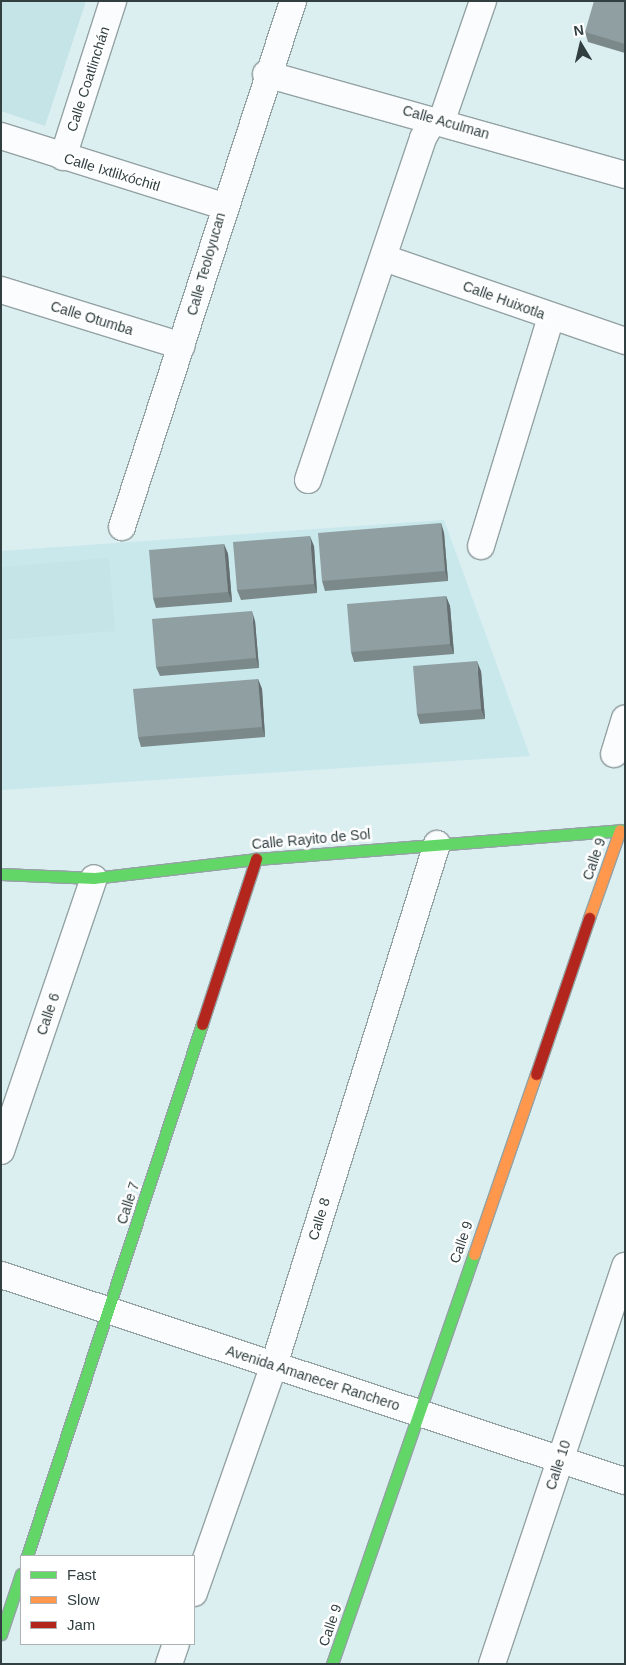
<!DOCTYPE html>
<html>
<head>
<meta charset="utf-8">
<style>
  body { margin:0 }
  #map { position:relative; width:626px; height:1665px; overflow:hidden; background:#dbeef0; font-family:Helvetica,sans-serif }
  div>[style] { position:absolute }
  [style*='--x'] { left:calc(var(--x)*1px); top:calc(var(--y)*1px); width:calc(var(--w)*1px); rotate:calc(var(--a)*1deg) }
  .built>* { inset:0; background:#c8e8ec }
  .green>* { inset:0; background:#c4e4e7 }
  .roads { filter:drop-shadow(1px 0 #94a2a4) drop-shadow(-1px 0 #94a2a4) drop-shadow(0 1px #94a2a4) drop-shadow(0 -1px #94a2a4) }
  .street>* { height:26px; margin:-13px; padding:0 13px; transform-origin:13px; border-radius:13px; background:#fafcfd }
  .fast>* { height:11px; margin:-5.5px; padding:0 5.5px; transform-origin:5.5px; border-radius:5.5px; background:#63d668 }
  .slow>* { height:11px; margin:-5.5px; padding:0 5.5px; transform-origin:5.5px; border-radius:5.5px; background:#ff974d }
  .jam>* { height:11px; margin:-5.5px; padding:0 5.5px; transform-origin:5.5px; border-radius:5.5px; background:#b3261e }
  .wall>* { inset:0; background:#7c898a }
  .shaded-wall>* { inset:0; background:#656f71 }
  .building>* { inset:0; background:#909fa1 }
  span { translate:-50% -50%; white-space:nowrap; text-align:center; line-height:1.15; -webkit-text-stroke:5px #fff; paint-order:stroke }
  .street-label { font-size:14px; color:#313f40 }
  .frame { position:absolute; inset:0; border:2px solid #313f40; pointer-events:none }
  .legend { position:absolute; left:20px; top:1555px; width:175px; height:90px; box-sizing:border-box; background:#fff; border:1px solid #adb2b3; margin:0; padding:6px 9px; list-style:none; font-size:15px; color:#313f40 }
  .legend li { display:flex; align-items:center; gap:10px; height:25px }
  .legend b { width:25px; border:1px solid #adb2b3 }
  .north { position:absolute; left:556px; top:20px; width:50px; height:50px; -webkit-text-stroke:4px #fff; paint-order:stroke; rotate:351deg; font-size:14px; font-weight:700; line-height:20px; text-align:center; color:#313f40 }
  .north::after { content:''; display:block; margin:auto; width:18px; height:22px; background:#313f40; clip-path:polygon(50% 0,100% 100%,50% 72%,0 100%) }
</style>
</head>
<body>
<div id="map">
  <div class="built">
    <i style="clip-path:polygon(444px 520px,530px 756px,1px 790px,1px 551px)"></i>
  </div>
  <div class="green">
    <i style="clip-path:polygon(1px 1px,86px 1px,45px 126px,1px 111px)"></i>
    <i style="clip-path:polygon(109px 558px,115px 631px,1px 640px,1px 567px)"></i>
  </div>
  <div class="roads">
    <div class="street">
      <i style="--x:266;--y:74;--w:373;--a:15.7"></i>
      <i style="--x:1;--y:136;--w:233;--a:17.5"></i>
      <i style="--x:63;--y:157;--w:164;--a:-72.2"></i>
      <i style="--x:384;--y:258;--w:255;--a:19"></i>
      <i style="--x:1;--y:290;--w:189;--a:17.2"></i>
      <i style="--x:308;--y:480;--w:361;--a:-71.4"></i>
      <i style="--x:423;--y:138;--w:14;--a:-60"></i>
      <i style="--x:430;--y:126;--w:13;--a:-27"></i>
      <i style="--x:442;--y:120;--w:126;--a:-71"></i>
      <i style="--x:122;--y:527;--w:553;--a:-71.99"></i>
      <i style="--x:481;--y:546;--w:239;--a:-73"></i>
      <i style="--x:614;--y:754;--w:37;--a:-73"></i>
      <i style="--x:1;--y:1151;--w:288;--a:-71.2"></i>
      <i style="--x:1;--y:1275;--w:657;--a:18.27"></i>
      <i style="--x:194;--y:1593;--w:242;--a:-70.7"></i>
      <i style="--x:274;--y:1365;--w:546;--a:-72.63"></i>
      <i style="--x:169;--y:1664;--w:21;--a:-71"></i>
      <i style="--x:492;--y:1664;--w:420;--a:-71.5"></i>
    </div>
    <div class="fast">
      <i style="--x:1;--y:874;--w:93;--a:2.5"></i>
      <i style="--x:94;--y:878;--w:163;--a:-6.7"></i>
      <i style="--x:256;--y:859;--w:370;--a:-4.5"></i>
      <i style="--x:27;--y:1556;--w:560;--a:-71.79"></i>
      <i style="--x:1;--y:1634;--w:63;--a:-71.6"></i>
      <i style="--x:332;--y:1664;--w:434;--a:-70.9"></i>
    </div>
    <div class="slow">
      <i style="--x:589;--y:918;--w:93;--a:-70.6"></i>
      <i style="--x:474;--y:1254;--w:190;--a:-71"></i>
    </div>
    <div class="jam">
      <i style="--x:202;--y:1024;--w:174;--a:-71.9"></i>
      <i style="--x:536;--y:1074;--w:165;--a:-71.2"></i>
    </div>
  </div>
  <div class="wall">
    <i style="clip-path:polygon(625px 1px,625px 53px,588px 42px,585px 32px)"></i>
    <i style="clip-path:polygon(441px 523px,444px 533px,448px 581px,325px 591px,322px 581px)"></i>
    <i style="clip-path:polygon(224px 544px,228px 554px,232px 602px,156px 608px,153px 598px)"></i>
    <i style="clip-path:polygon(314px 546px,317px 593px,241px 600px,237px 590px)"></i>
    <i style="clip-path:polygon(446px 596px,450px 606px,454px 654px,354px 662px,351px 652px)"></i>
    <i style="clip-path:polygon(255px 621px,259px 668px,160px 676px,156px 667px)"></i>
    <i style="clip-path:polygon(481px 671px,485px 719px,420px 724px,417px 714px)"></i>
    <i style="clip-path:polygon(258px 679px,262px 689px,265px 737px,141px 747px,138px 737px)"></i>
  </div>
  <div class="shaded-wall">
    <i style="clip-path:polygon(441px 523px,444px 533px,448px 581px,445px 571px)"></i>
    <i style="clip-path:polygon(310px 536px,314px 546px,317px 593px,314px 584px)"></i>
    <i style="clip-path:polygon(224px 544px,228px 554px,232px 602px,228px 592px)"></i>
    <i style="clip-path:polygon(446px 596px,450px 606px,454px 654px,450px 644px)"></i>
    <i style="clip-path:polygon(252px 611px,255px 621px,259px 668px,256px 658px)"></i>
    <i style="clip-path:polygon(477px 661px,481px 671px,485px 719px,481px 709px)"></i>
    <i style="clip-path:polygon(258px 679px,262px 689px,265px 737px,262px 727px)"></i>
  </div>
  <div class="building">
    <i style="clip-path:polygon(594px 1px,625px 1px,625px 44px,585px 32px)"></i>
    <i style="clip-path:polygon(441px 523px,445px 571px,322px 581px,318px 533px)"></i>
    <i style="clip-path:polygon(310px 536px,314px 584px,237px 590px,233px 542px)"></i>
    <i style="clip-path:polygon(224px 544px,228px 592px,153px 598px,149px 550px)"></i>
    <i style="clip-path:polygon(446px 596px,450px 644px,351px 652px,347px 604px)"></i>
    <i style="clip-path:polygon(252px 611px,256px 658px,156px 667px,152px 619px)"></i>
    <i style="clip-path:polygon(477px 661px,481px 709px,417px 714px,413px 666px)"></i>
    <i style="clip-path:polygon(258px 679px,262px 727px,138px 737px,133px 689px)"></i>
  </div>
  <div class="street-label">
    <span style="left:88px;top:79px;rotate:-72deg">Calle Coatlinchán</span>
    <span style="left:446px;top:122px;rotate:16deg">Calle Aculman</span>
    <span style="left:112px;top:172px;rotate:17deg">Calle Ixtlilxóchitl</span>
    <span style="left:206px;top:264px;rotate:-74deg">Calle Teoloyucan</span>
    <span style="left:504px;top:300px;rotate:20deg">Calle Huixotla</span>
    <span style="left:92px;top:318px;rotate:17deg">Calle Otumba</span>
    <span style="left:311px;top:839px;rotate:-5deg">Calle Rayito de Sol</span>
    <span style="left:594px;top:859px;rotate:-71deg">Calle 9</span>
    <span style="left:48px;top:1014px;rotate:-71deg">Calle 6</span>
    <span style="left:128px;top:1203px;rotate:-72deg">Calle 7</span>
    <span style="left:319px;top:1219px;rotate:-73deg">Calle 8</span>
    <span style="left:461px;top:1242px;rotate:-71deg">Calle 9</span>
    <span style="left:313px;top:1378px;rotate:18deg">Avenida Amanecer Ranchero</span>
    <span style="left:558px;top:1465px;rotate:-72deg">Calle 10</span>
    <span style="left:330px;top:1625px;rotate:-71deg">Calle 9</span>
  </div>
  <div class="frame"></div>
  <ul class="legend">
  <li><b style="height:6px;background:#63d668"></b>Fast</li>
  <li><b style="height:6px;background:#ff974d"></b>Slow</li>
  <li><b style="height:6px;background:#b3261e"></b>Jam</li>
  </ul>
  <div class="north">N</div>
</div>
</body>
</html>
